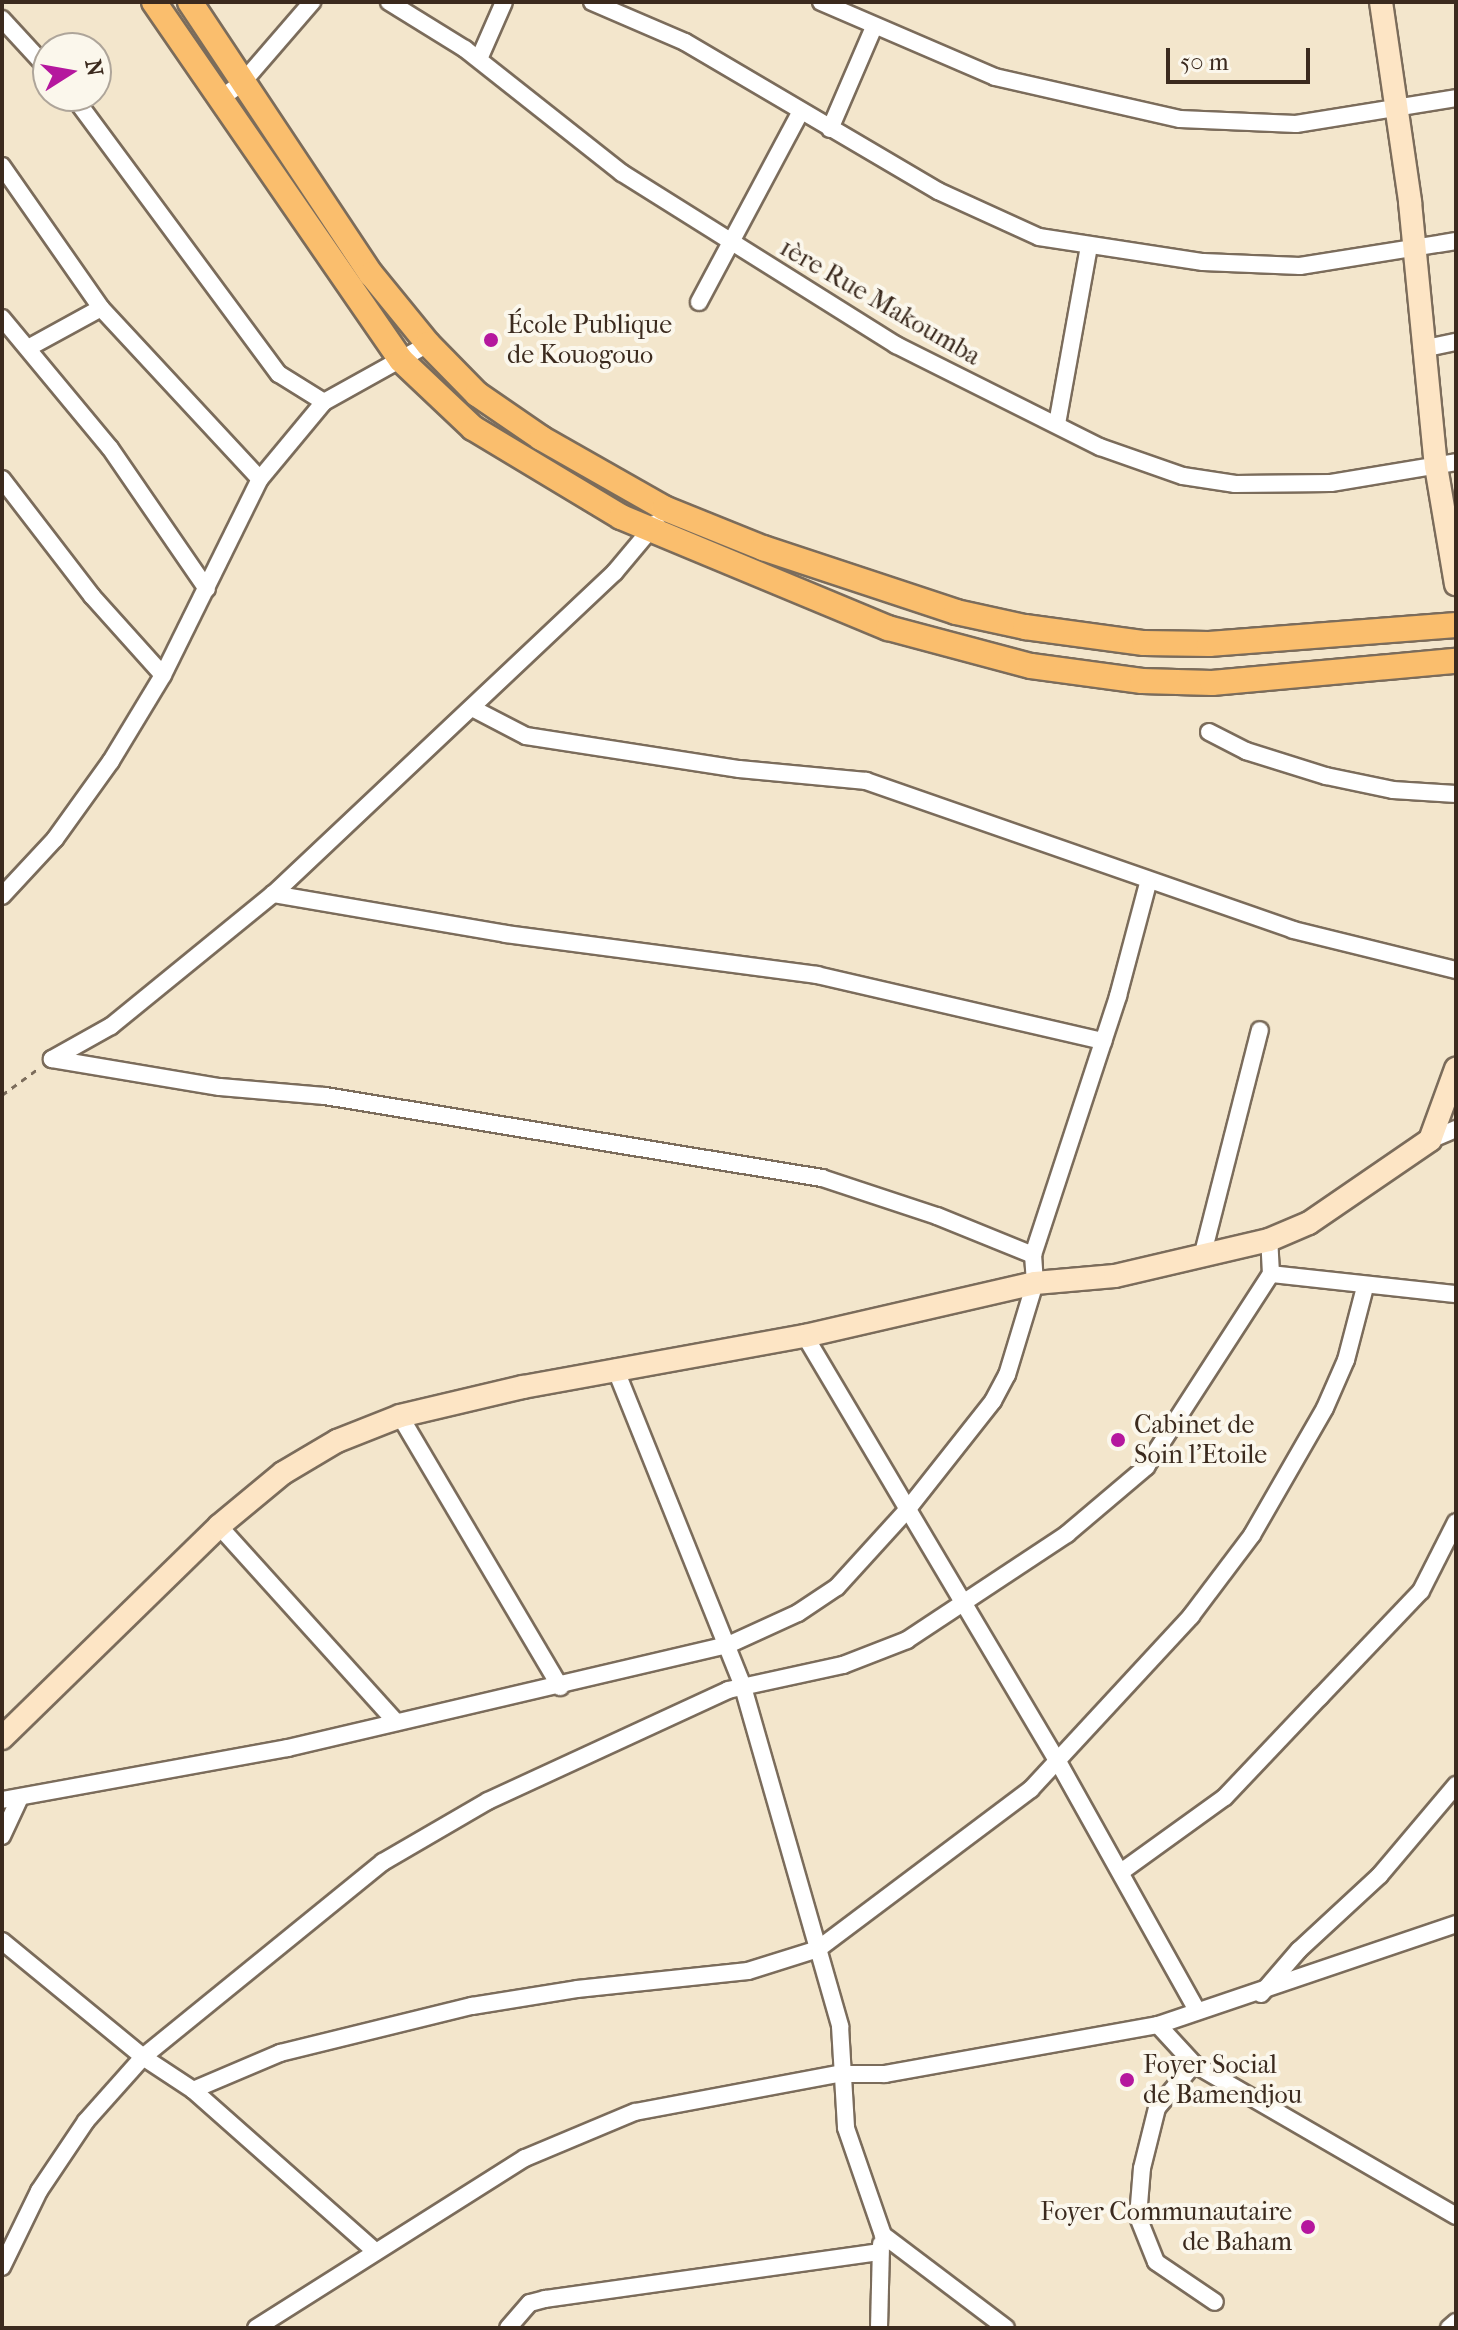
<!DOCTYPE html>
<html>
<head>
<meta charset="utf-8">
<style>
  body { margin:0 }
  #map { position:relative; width:1458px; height:2330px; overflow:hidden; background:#f3e6cc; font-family:"IM FELL French Canon",serif }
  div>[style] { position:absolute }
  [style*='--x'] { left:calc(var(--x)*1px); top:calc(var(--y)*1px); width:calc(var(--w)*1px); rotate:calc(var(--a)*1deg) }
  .path>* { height:3px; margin-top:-1.5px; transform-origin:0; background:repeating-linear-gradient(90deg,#7b6c5b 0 6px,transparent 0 12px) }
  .roads { filter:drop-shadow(2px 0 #7b6c5b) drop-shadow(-2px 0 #7b6c5b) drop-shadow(0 2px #7b6c5b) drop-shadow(0 -2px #7b6c5b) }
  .street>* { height:16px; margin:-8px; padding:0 8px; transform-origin:8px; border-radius:8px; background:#fff }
  .secondary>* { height:22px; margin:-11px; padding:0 11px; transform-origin:11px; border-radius:11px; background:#fde5c5 }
  .primary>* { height:24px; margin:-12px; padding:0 12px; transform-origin:12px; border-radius:12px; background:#fabe6d }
  .dots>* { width:22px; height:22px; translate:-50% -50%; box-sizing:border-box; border:4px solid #fbf7ec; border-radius:50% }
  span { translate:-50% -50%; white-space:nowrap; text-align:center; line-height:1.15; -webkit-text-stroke:8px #fbf7ec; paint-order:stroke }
  .street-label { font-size:26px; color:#3b2a1e }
  .poi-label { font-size:26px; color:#3b2a1e }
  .left { translate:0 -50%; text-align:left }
  .right { translate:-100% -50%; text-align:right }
  .frame { position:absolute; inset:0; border:4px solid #3b2a1e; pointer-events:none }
  .north { position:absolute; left:32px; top:32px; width:80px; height:80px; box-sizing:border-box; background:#fbf7ec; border:2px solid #aea59a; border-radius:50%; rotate:79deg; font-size:22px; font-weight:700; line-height:32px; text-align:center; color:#3b2a1e }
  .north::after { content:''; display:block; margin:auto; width:28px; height:36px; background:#b5179e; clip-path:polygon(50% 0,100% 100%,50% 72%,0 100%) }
  .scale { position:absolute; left:1166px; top:48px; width:144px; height:36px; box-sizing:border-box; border:4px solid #3b2a1e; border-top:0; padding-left:10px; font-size:24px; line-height:28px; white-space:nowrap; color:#3b2a1e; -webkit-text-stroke:6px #fbf7ec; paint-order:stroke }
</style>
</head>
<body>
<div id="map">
  <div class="path">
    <i style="--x:2;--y:1095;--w:46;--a:-36.1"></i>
  </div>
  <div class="roads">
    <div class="street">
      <i style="--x:389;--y:2;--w:89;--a:31.7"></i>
      <i style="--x:465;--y:49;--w:200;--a:38.3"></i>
      <i style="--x:622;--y:173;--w:324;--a:32.1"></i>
      <i style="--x:896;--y:345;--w:228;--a:26.6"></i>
      <i style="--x:1100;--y:447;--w:88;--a:19.3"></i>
      <i style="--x:1183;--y:476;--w:53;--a:8.7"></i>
      <i style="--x:1235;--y:484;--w:96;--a:-0.6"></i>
      <i style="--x:1331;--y:483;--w:127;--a:-9.5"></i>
      <i style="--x:592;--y:2;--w:101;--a:23.3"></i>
      <i style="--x:685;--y:42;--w:294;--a:30.5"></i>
      <i style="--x:938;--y:191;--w:111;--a:24.5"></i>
      <i style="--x:1039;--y:237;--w:166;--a:8.7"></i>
      <i style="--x:1203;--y:262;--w:97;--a:2.4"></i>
      <i style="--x:1300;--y:266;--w:158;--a:-9.1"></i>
      <i style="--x:821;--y:2;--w:189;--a:23.3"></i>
      <i style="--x:995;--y:77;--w:190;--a:12.8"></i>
      <i style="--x:1180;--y:119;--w:116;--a:2.5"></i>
      <i style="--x:1296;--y:124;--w:162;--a:-9.2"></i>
      <i style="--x:2;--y:19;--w:68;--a:47.4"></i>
      <i style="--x:479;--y:59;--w:62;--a:-66.3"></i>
      <i style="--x:73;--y:96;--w:346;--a:53.5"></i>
      <i style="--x:279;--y:374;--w:53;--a:31.9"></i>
      <i style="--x:219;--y:100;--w:30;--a:-37"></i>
      <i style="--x:243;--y:82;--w:106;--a:-49.2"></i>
      <i style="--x:830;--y:129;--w:111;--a:-66.7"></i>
      <i style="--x:2;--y:166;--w:173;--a:55.1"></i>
      <i style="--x:101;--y:308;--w:233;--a:47.1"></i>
      <i style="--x:699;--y:302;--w:214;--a:-61.9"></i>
      <i style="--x:2;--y:318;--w:169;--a:50.3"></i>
      <i style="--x:110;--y:448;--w:171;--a:55.5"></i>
      <i style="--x:28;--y:348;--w:83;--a:-28.7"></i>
      <i style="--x:1422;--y:349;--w:35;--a:-12"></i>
      <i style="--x:1057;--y:424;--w:181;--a:-79.8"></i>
      <i style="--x:2;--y:479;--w:148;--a:52.4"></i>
      <i style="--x:92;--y:596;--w:106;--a:48.1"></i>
      <i style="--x:656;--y:523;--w:64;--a:129.9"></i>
      <i style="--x:615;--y:572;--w:470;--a:136.7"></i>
      <i style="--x:273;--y:894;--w:209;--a:140.8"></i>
      <i style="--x:111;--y:1026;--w:68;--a:150.8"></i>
      <i style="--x:52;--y:1059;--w:170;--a:9.5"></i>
      <i style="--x:220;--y:1087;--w:105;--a:4.9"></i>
      <i style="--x:325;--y:1096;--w:504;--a:9.37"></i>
      <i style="--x:822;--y:1178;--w:121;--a:18.3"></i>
      <i style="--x:937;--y:1216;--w:104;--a:22.1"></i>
      <i style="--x:472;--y:708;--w:61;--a:27.4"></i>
      <i style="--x:526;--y:736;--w:216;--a:8.8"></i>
      <i style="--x:739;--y:769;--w:128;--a:5.4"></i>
      <i style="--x:866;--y:781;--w:452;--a:19.2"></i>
      <i style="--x:1293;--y:930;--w:168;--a:13.8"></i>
      <i style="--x:1209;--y:732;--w:42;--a:27.2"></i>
      <i style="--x:1246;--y:751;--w:84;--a:17.4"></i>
      <i style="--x:1326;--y:776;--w:68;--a:11.8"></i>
      <i style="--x:1393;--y:790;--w:63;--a:3.6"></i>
      <i style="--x:273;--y:894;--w:236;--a:9.7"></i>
      <i style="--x:506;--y:934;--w:314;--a:7.5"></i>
      <i style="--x:817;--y:975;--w:294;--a:13"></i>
      <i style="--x:2;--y:896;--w:78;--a:-47.1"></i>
      <i style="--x:55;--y:839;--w:96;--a:-54.3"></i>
      <i style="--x:111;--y:761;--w:100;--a:-58.8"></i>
      <i style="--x:163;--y:675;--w:219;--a:-63.7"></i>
      <i style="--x:260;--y:479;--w:100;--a:-50.3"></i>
      <i style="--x:324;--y:402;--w:119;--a:-29.1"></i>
      <i style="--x:1430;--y:1140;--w:28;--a:-23"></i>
      <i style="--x:1202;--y:1257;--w:234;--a:-75.7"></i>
      <i style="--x:1271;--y:1274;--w:186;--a:6.2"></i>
      <i style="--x:805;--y:1336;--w:491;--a:59.3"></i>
      <i style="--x:1056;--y:1758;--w:287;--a:60.8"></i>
      <i style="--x:615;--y:1368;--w:344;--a:68.1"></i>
      <i style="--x:743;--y:1687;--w:353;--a:74"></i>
      <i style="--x:840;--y:2026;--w:102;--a:86.6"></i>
      <i style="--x:846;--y:2128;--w:113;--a:70.9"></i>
      <i style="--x:883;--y:2235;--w:154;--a:37.1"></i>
      <i style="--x:400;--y:1416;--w:315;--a:59.4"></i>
      <i style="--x:219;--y:1526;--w:264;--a:47.9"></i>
      <i style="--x:2;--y:1800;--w:291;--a:-10.3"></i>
      <i style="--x:288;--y:1748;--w:452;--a:-13.2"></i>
      <i style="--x:728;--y:1645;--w:77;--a:-24.6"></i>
      <i style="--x:798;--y:1613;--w:47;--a:-33.7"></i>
      <i style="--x:837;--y:1587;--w:104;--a:-47.7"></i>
      <i style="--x:907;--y:1510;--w:139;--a:-51.7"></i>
      <i style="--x:993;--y:1401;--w:30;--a:-62"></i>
      <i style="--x:1007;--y:1375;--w:96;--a:-73.1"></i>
      <i style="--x:1035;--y:1283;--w:28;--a:-94"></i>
      <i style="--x:1033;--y:1255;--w:273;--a:-71.8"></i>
      <i style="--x:1118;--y:996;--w:117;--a:-75.1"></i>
      <i style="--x:2;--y:1836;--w:40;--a:-65"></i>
      <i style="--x:1121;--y:1872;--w:128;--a:-35.8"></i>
      <i style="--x:1225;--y:1797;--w:138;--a:-46.5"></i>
      <i style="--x:1320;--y:1697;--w:146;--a:-46.4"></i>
      <i style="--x:1421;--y:1591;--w:77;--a:-63.1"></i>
      <i style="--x:2;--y:1941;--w:183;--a:39.4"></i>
      <i style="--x:143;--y:2057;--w:60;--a:33.4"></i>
      <i style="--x:193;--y:2090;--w:244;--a:41.5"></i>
      <i style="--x:1261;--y:1994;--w:58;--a:-49.2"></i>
      <i style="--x:1299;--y:1950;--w:110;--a:-42.8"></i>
      <i style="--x:1380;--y:1875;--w:118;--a:-49.8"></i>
      <i style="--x:1158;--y:2025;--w:53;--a:47.3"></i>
      <i style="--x:1194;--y:2064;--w:303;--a:30.1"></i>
      <i style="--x:1194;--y:2064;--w:57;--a:130.1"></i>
      <i style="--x:1157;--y:2108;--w:62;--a:104"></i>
      <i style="--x:1142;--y:2168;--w:49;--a:94.7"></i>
      <i style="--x:1138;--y:2217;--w:48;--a:68.2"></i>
      <i style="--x:1156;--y:2262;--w:71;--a:34.1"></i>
      <i style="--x:193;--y:2090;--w:95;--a:-23"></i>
      <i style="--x:280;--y:2053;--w:198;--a:-13.8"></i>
      <i style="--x:472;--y:2006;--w:106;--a:-9.2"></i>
      <i style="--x:577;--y:1989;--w:172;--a:-6"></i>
      <i style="--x:748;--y:1971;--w:73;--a:-17.4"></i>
      <i style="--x:818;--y:1949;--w:266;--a:-36.9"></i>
      <i style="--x:1031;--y:1789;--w:236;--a:-47.2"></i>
      <i style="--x:1191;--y:1616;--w:101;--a:-53"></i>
      <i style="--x:1252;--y:1535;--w:146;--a:-60.1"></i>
      <i style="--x:1325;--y:1408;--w:52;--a:-66.4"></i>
      <i style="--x:1346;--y:1360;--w:75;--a:-75.4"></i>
      <i style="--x:2;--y:2267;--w:85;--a:-64"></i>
      <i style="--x:39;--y:2191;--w:84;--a:-56.1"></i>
      <i style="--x:86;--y:2121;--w:86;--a:-48.3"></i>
      <i style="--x:143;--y:2057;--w:309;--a:-39.1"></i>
      <i style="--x:383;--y:1862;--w:121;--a:-30.2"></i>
      <i style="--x:488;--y:1801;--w:264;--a:-24.8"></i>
      <i style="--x:728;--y:1690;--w:118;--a:-12.3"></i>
      <i style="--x:843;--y:1665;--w:69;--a:-21.3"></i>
      <i style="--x:907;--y:1640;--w:192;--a:-33.5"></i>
      <i style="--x:1067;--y:1534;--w:104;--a:-40.3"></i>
      <i style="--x:1146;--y:1467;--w:230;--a:-57.1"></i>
      <i style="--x:1271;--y:1274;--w:34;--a:-93"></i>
      <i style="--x:256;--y:2328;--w:318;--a:-32.3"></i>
      <i style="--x:525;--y:2158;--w:119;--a:-22.7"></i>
      <i style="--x:635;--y:2112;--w:208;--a:-10.6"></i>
      <i style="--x:839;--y:2074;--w:46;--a:0"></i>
      <i style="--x:885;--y:2074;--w:277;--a:-10.2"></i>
      <i style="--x:1158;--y:2025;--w:315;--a:-18.7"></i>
      <i style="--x:508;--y:2328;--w:33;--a:-49"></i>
      <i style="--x:530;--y:2303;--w:16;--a:-15"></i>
      <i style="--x:545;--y:2299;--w:338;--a:-8"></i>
      <i style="--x:879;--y:2328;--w:84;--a:-88.6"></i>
      <i style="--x:1449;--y:2328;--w:9;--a:-41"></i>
    </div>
    <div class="secondary">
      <i style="--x:1381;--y:2;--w:202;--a:81.7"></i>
      <i style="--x:1410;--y:202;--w:265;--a:84.4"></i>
      <i style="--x:1436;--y:466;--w:120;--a:80.4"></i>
      <i style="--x:2;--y:1738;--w:303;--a:-44.3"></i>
      <i style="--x:219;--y:1526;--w:83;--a:-39.6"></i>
      <i style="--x:283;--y:1473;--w:63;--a:-30.7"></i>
      <i style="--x:337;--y:1441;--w:68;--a:-21.6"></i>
      <i style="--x:400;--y:1416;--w:126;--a:-13.3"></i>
      <i style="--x:523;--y:1387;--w:287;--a:-10.3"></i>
      <i style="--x:805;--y:1336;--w:236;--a:-13"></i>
      <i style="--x:1035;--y:1283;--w:80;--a:-5"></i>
      <i style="--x:1115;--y:1276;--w:158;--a:-13.2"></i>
      <i style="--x:1269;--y:1240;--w:43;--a:-23"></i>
      <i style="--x:1309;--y:1223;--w:147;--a:-34.4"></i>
      <i style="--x:1430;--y:1140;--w:76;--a:-69.9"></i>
    </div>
    <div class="primary">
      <i style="--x:154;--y:2;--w:435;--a:55.4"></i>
      <i style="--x:401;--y:360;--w:99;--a:43.4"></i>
      <i style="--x:473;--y:428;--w:173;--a:31"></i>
      <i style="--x:621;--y:517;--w:289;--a:22.6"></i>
      <i style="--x:888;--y:628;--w:148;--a:14.9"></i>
      <i style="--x:1031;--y:666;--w:112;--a:7.7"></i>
      <i style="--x:1142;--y:681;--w:70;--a:1.6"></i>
      <i style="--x:1212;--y:683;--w:245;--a:-5.2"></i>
      <i style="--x:190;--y:2;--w:327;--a:56.4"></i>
      <i style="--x:371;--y:274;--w:90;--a:50.8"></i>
      <i style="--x:428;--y:344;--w:70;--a:45.6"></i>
      <i style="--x:477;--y:394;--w:78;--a:34.5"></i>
      <i style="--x:541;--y:438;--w:142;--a:29.6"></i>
      <i style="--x:664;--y:508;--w:107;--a:22"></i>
      <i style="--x:763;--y:548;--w:203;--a:18.3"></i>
      <i style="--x:956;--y:612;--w:71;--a:12.3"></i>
      <i style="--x:1025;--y:627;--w:120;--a:7.7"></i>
      <i style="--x:1144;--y:643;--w:65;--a:0.9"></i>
      <i style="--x:1209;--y:644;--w:248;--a:-4.4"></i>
    </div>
  </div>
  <div class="dots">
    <i style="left:491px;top:340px;background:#b5179e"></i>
    <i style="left:1118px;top:1440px;background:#b5179e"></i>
    <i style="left:1127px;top:2080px;background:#b5179e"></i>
    <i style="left:1308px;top:2227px;background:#b5179e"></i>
  </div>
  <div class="street-label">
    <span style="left:880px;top:302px;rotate:30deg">1ère Rue Makoumba</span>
  </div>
  <div class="poi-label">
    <span class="left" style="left:507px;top:340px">École Publique<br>de Kouogouo</span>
    <span class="left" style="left:1134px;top:1440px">Cabinet de<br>Soin l'Etoile</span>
    <span class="left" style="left:1143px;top:2080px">Foyer Social<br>de Bamendjou</span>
    <span class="right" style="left:1292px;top:2227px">Foyer Communautaire<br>de Baham</span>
  </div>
  <div class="frame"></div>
  <div class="north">N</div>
  <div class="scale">50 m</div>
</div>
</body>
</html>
